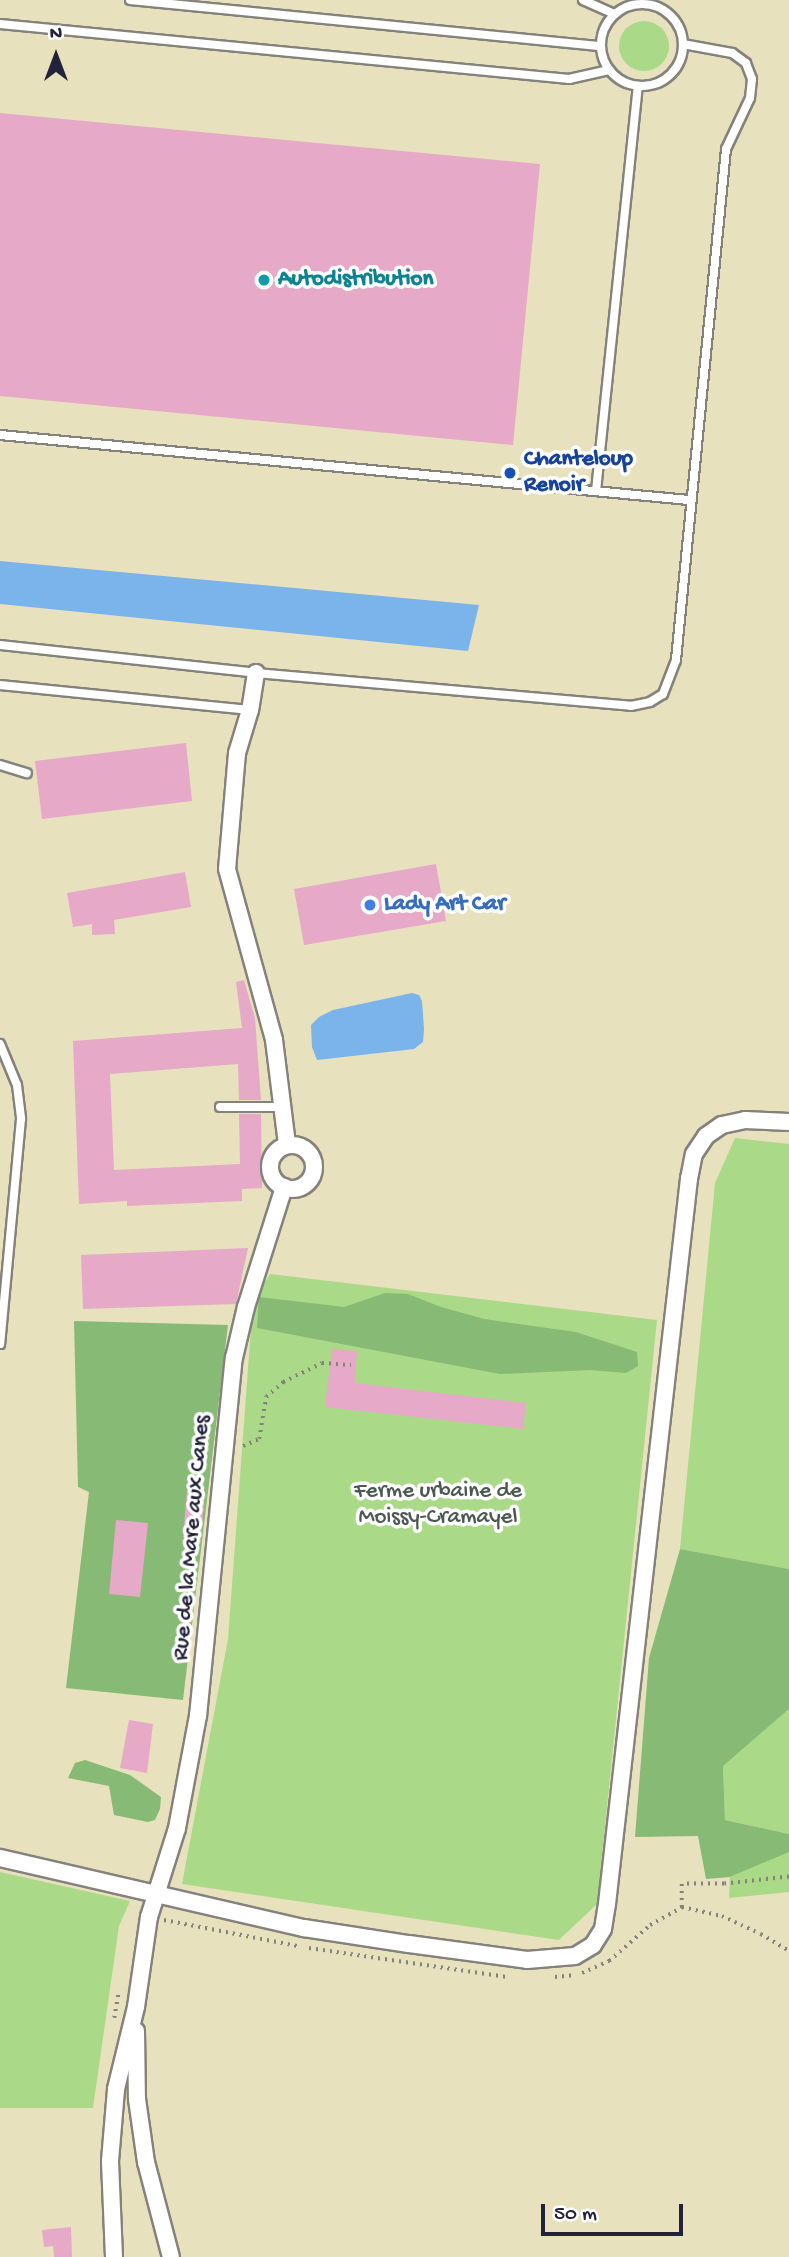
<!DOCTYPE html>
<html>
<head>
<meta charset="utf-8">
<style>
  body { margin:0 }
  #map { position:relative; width:789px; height:2257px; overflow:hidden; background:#e8e1bd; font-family:"Gochi Hand",sans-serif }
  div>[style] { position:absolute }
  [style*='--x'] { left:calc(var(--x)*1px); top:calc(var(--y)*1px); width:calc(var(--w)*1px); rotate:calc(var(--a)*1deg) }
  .green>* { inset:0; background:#aada87 }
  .round { border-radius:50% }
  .forest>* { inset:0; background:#87ba74 }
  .water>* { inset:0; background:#7ab4eb }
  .building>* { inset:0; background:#e6a9c7 }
  .path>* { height:3.5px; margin-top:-1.75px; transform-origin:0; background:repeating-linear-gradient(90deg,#85827c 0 2px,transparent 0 7px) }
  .roads { filter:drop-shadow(2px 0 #85827c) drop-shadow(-2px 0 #85827c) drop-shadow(0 2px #85827c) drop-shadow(0 -2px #85827c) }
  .lane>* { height:8px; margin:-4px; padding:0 4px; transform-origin:4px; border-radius:4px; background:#fff }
  .lane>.ring { margin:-4px; padding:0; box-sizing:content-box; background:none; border:8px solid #fff; border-radius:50% }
  .street>* { height:16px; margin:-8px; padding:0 8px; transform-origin:8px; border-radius:8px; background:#fff }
  .street>.ring { margin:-8px; padding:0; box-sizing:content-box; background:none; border:16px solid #fff; border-radius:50% }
  .dots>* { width:19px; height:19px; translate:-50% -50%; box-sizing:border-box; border:4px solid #fff; border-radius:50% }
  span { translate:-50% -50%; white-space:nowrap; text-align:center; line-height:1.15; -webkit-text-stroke:7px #fff; paint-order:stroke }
  .culture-label { font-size:23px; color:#0d838f; font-weight:700 }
  .left { translate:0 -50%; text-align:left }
  .transit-label { font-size:23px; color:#164399; font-weight:700 }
  .shop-label { font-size:23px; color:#366cbe; font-weight:700 }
  .park-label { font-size:23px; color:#4b5952 }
  .street-label { font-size:23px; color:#22223b }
  .north { position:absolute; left:21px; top:21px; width:70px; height:70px; -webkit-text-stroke:5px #fff; paint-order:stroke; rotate:0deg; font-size:19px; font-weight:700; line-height:28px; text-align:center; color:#22223b }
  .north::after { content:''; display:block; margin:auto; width:24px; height:32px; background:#22223b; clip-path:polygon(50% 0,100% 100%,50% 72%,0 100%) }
  .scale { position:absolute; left:541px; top:2204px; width:142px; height:32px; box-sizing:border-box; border:4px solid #22223b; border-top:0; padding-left:9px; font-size:21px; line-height:24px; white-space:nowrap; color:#22223b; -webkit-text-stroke:5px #fff; paint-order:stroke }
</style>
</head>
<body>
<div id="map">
  <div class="green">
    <i class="round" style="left:619px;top:21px;width:50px;height:50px"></i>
    <i style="clip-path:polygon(735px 1138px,789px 1144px,789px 1569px,680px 1549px,715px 1183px)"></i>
    <i style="clip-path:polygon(270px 1274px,657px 1320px,597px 1904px,559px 1940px,182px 1884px,228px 1639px,253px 1301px)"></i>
    <i style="clip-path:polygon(789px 1709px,789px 1834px,725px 1820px,723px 1765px)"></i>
    <i style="clip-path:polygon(789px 1852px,789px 1892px,729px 1898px,730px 1877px)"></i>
    <i style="clip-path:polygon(0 1872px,130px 1901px,119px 1926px,93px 2108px,0 2108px)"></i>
  </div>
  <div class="forest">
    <i style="clip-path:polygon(385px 1293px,408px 1294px,441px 1307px,484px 1319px,576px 1332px,637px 1352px,638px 1366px,626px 1373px,590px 1370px,500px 1374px,257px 1328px,259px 1297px,344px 1307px)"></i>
    <i style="clip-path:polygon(74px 1321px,228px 1325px,183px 1700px,66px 1688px,89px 1492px,78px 1487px)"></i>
    <i style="clip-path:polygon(680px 1549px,789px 1569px,789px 1709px,723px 1766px,725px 1820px,789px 1834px,789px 1852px,730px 1877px,706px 1879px,698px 1836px,635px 1837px,649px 1658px)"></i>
    <i style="clip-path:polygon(85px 1760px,130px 1775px,161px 1797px,160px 1809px,155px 1820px,148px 1822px,114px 1815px,109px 1786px,68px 1778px,75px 1763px)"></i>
  </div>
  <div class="water">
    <i style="clip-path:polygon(0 561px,479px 605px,468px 651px,0 604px)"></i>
    <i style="clip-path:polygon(412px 993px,419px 995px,422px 1001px,424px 1029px,423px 1042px,414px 1049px,317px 1060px,312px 1047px,311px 1025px,319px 1017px,333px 1010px)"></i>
  </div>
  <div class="building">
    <i style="clip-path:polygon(0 113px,540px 164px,513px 445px,0 396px)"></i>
    <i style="clip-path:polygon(186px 743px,192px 801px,42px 819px,35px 761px)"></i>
    <i style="clip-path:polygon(436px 864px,446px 921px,304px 945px,294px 889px)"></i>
    <i style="clip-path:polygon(185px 872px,191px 907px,114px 920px,115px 934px,92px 935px,92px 924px,73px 927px,67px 893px)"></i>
    <i style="clip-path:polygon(244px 980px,255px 1018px,261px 1100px,239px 1100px,238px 1064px,110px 1074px,114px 1170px,240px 1164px,239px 1114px,261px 1114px,262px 1188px,242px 1189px,242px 1201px,127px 1206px,127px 1201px,79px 1204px,73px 1041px,242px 1028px,236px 982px)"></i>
    <i style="clip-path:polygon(248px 1248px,236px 1304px,83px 1309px,81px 1255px)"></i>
    <i style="clip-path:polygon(332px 1349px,357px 1351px,355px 1383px,526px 1403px,523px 1429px,325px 1407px)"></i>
    <i style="clip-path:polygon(187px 1490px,205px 1491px,201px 1538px,183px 1537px)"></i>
    <i style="clip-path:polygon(116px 1520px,148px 1523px,140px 1597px,109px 1594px)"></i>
    <i style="clip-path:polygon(129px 1720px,153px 1724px,147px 1773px,120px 1768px)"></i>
    <i style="clip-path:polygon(71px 2227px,72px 2257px,54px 2257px,53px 2246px,44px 2247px,42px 2230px)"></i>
  </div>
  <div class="path">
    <i style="--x:243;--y:1446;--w:17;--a:-24"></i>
    <i style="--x:259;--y:1439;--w:43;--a:-80.5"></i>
    <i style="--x:266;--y:1397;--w:23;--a:-41"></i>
    <i style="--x:283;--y:1382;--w:43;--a:-26"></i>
    <i style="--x:322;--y:1363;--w:29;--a:4"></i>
    <i style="--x:789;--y:1877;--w:65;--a:173.9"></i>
    <i style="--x:724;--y:1884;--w:42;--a:180"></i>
    <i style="--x:682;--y:1884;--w:23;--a:90"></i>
    <i style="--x:682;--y:1907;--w:41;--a:12.7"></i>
    <i style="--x:722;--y:1916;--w:43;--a:24.8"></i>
    <i style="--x:761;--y:1934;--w:33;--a:31"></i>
    <i style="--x:164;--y:1920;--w:136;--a:11"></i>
    <i style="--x:309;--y:1948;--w:202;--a:8.3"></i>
    <i style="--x:582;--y:1973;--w:30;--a:-24"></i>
    <i style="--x:609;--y:1961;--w:55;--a:-41.3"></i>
    <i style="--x:650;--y:1925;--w:37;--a:-29"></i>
    <i style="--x:555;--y:1977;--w:20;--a:-6"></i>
    <i style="--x:114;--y:2018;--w:27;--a:-80"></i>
  </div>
  <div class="roads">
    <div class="lane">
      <i style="--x:130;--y:0;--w:473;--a:5.6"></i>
      <i style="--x:583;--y:0;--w:34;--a:24"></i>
      <i class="ring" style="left:601px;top:4px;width:74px;height:74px"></i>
      <i style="--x:0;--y:24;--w:572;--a:5.52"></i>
      <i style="--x:569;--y:79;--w:41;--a:-12.7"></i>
      <i style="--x:0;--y:435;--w:692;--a:5.39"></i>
      <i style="--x:596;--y:491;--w:407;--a:-84.1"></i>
      <i style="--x:0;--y:645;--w:258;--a:6.2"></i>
      <i style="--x:256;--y:673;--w:376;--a:5"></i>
      <i style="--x:631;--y:706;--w:19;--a:-12"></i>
      <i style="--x:650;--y:702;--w:15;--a:-32"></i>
      <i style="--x:663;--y:694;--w:36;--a:-69"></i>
      <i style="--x:676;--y:660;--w:513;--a:-84.41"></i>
      <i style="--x:726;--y:149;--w:56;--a:-64.8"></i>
      <i style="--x:750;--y:98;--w:19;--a:-84"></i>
      <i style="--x:752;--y:79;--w:17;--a:-111"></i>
      <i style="--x:746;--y:63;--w:17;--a:-144"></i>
      <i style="--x:732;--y:53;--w:50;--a:-169.6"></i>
      <i style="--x:0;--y:685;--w:251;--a:5.7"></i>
      <i style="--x:0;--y:765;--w:28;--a:17"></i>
      <i style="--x:0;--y:1044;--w:44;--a:67.5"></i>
      <i style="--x:17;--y:1085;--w:34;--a:83"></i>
      <i style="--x:21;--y:1119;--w:226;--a:95.3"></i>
      <i style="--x:220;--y:1107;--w:61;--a:0"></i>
    </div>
    <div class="street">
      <i style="--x:256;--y:673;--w:37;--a:99"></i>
      <i style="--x:250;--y:710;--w:45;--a:106.8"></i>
      <i style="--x:237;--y:753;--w:116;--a:94.9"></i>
      <i style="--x:227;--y:869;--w:177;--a:74.6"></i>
      <i style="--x:274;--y:1040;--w:106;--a:82.9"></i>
      <i class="ring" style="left:270px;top:1145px;width:28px;height:28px"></i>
      <i style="--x:0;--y:1858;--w:312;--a:13"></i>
      <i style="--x:304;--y:1928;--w:106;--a:8.7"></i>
      <i style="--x:409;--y:1944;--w:119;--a:7.7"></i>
      <i style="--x:527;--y:1960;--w:48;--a:-4.8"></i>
      <i style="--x:575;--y:1956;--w:21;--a:-31"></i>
      <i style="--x:593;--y:1945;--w:19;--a:-58"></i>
      <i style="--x:603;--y:1929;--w:25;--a:-81"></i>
      <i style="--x:607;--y:1904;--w:730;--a:-83.55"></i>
      <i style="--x:689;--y:1179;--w:25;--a:-79"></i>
      <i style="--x:694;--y:1154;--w:22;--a:-56"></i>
      <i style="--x:706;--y:1136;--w:19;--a:-35"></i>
      <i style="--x:722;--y:1125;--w:24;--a:-12"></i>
      <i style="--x:745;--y:1120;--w:44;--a:2.6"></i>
      <i style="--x:136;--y:2031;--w:68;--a:89.2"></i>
      <i style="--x:137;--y:2099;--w:64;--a:81.9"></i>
      <i style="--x:146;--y:2162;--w:98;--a:75.3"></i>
      <i style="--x:114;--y:2257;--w:96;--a:-92.4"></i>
      <i style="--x:110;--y:2161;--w:72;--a:-85.2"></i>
      <i style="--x:116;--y:2089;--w:84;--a:-76.3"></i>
      <i style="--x:136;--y:2007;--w:91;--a:-81.8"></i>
      <i style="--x:149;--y:1917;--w:93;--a:-72.5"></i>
      <i style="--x:177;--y:1828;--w:114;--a:-79.4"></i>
      <i style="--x:198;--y:1716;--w:360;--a:-84.3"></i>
      <i style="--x:234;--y:1358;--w:52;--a:-76.8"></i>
      <i style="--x:246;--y:1307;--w:126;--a:-72.4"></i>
    </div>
  </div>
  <div class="dots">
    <i style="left:264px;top:280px;background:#0f9aa8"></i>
    <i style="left:510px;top:473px;background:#1a4fb4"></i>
    <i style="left:370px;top:905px;background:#3f7fe0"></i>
  </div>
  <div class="culture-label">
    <span class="left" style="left:278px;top:280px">Autodistribution</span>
  </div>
  <div class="transit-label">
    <span class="left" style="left:524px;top:473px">Chanteloup<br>Renoir</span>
  </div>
  <div class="shop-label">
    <span class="left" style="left:384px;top:905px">Lady Art Car</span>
  </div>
  <div class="park-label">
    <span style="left:438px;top:1505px">Ferme urbaine de<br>Moissy-Cramayel</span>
  </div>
  <div class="street-label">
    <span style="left:193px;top:1538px;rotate:-85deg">Rue de la Mare aux Canes</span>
  </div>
  <div class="north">N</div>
  <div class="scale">50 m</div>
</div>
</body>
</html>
